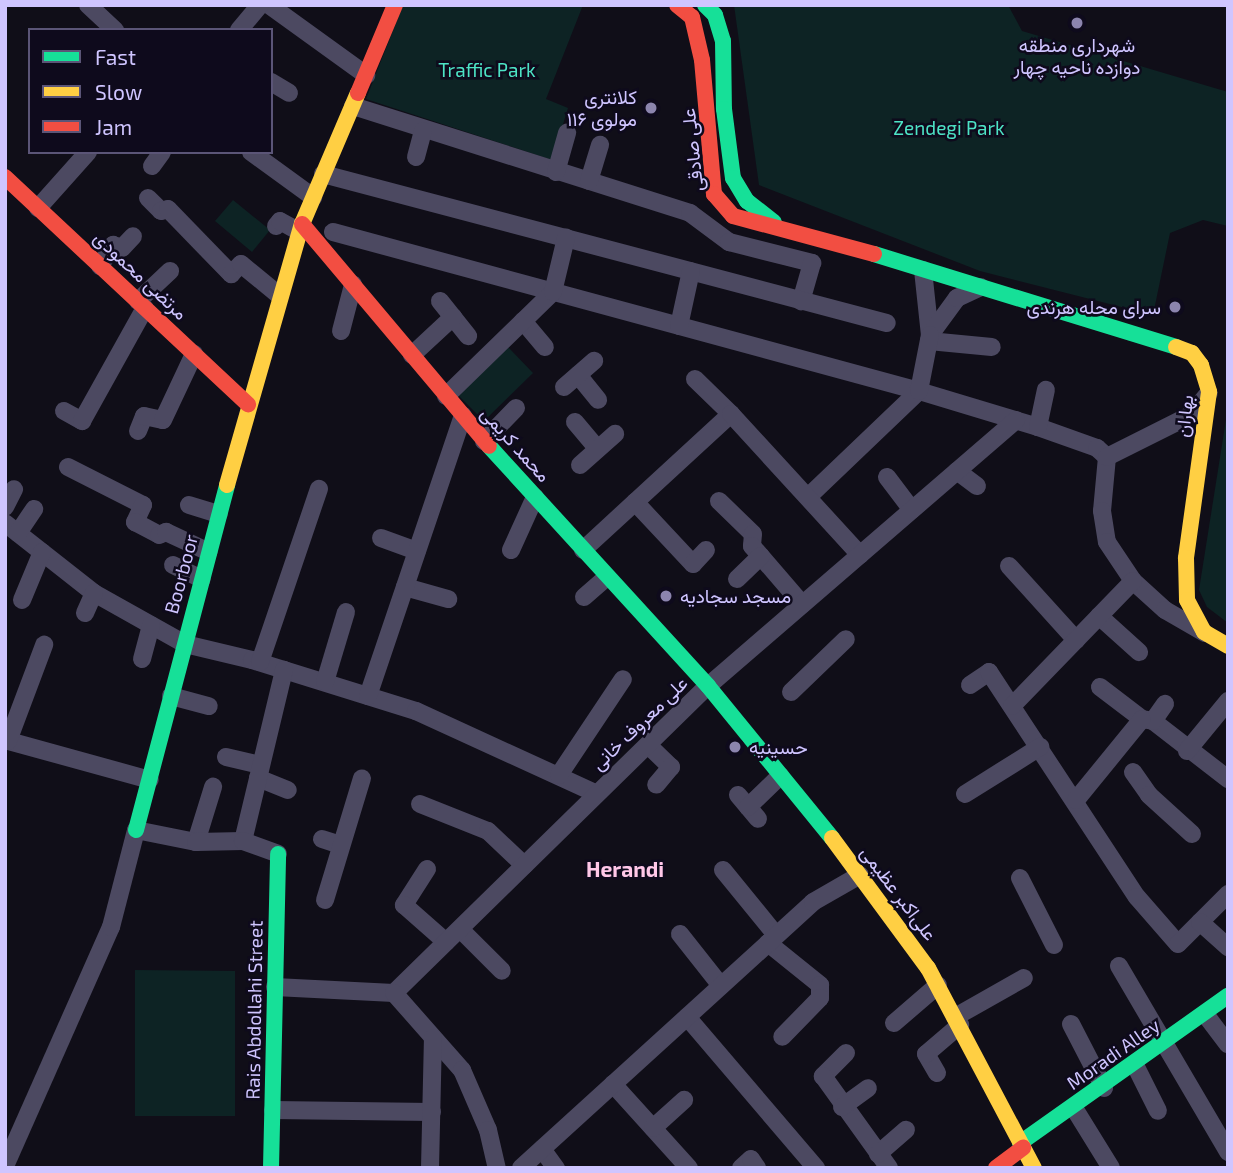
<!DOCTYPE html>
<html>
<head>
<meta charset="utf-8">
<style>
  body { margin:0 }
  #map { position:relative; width:1233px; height:1173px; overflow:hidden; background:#100e18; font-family:"Exo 2",Vazirmatn,sans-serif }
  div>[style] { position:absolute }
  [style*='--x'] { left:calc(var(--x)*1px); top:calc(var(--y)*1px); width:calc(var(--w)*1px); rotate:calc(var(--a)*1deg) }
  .green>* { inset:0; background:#0d2324 }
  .street>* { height:18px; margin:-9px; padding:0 9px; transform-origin:9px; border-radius:9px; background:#4c4961 }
  .fast>* { height:16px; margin:-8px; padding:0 8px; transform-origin:8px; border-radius:8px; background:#16e098 }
  .slow>* { height:16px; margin:-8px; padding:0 8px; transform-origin:8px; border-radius:8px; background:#ffcf43 }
  .jam>* { height:16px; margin:-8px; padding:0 8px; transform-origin:8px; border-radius:8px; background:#f24e42 }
  .dots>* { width:19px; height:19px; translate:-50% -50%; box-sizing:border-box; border:4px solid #0e0a1c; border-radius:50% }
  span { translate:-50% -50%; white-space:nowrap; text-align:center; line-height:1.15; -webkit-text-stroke:5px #0e0a1c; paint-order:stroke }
  .poi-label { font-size:19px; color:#cfc5ff }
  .right { translate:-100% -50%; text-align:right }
  .left { translate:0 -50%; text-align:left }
  .park-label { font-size:19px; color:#4de3c5 }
  .street-label { font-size:19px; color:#cfc5ff }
  .neighbourhood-label { font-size:21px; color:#ffc7e8; font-weight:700 }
  .frame { position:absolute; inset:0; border:7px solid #cfc5ff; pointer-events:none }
  .legend { position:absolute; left:28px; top:28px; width:245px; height:126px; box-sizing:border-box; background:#0e0a1c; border:2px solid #5b5577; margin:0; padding:9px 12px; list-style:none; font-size:21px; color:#cfc5ff }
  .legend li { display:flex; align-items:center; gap:14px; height:35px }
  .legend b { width:35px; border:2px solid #5b5577 }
</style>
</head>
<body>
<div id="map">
  <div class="green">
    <i style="clip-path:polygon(403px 5px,583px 5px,546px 99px,568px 108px,552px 160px,366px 99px)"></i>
    <i style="clip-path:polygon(734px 5px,1008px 5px,1022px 31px,1228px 92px,1228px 226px,1203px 220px,1170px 233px,1153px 315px,980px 271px,759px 185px)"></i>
    <i style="clip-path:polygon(233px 200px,270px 230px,252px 252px,215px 221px)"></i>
    <i style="clip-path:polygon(507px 346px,533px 373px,484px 421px,458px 395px)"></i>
    <i style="clip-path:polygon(1228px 407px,1228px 623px,1207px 607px,1199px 590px)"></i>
    <i style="clip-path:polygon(135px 970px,235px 971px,235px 1116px,135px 1116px)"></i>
  </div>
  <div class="street">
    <i style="--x:88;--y:5;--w:37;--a:43"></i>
    <i style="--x:269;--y:5;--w:120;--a:35.8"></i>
    <i style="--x:239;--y:30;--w:33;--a:-50"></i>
    <i style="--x:271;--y:82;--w:21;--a:31"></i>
    <i style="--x:353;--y:106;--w:354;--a:17.6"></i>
    <i style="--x:690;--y:213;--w:49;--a:36.6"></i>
    <i style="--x:729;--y:242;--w:86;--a:14.2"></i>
    <i style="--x:812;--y:263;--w:40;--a:106"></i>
    <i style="--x:251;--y:152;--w:77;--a:36"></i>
    <i style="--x:416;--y:157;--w:27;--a:-75"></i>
    <i style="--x:152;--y:166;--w:17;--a:-54"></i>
    <i style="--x:556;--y:172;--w:41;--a:-74.2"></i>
    <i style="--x:323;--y:174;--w:583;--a:14.8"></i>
    <i style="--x:589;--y:181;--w:38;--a:-73"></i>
    <i style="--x:148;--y:198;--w:18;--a:45"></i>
    <i style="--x:161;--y:211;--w:7;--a:-16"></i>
    <i style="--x:168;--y:209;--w:91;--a:45.9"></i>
    <i style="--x:231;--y:274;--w:14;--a:-45"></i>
    <i style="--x:241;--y:264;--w:50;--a:39.4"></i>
    <i style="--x:38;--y:208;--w:75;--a:-48.2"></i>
    <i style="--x:276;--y:226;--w:6;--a:-51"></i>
    <i style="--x:280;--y:221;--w:23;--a:29"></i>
    <i style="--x:333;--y:232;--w:607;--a:15.18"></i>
    <i style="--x:919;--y:391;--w:124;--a:16.8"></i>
    <i style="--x:1038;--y:427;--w:63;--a:19.6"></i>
    <i style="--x:1097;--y:448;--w:13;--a:42"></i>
    <i style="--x:100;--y:266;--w:25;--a:-58"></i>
    <i style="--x:113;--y:245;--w:9;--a:18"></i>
    <i style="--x:122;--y:248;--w:16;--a:-47"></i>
    <i style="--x:923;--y:270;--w:65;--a:83.9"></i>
    <i style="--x:930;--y:335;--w:46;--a:-53.9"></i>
    <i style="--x:957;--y:298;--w:26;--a:-25"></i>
    <i style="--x:138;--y:301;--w:44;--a:-43.2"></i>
    <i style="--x:440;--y:301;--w:45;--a:51.3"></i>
    <i style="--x:523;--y:321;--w:34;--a:50"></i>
    <i style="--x:679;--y:326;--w:56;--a:-77.7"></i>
    <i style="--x:341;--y:331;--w:48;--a:-75.4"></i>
    <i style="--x:929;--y:341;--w:63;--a:5.4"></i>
    <i style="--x:412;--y:355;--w:56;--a:-42.8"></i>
    <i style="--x:578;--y:375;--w:32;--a:51"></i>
    <i style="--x:695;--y:379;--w:50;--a:44.2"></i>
    <i style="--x:564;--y:387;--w:40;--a:-41"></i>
    <i style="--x:446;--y:396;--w:149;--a:-44.2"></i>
    <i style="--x:553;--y:292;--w:56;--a:-76.5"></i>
    <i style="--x:64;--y:411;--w:21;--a:29"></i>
    <i style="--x:82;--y:421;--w:129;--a:-60.9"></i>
    <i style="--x:575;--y:422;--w:35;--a:50"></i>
    <i style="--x:1038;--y:427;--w:38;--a:-78"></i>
    <i style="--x:138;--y:431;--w:16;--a:-68"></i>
    <i style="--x:144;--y:416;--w:19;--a:12"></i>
    <i style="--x:163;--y:420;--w:73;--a:-64.8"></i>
    <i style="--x:484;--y:441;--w:46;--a:-45.9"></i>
    <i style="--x:1107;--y:457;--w:54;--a:95.3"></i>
    <i style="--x:1102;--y:511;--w:31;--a:81"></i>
    <i style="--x:1107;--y:542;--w:47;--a:56.3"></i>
    <i style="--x:1133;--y:581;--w:43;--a:42.2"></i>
    <i style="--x:1165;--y:610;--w:46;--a:29.9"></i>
    <i style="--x:1107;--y:457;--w:94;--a:-26.6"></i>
    <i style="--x:1191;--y:415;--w:28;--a:-51"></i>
    <i style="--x:580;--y:465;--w:47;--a:-41.5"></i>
    <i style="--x:68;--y:467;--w:84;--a:26.9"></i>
    <i style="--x:143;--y:505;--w:19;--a:115"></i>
    <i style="--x:135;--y:522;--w:27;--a:28"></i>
    <i style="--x:159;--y:535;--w:8;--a:-23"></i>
    <i style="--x:166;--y:532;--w:47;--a:24.9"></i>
    <i style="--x:957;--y:471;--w:25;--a:37"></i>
    <i style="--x:887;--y:477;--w:41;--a:52.9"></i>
    <i style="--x:808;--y:497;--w:153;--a:-43.7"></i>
    <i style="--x:919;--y:391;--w:57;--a:-78.9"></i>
    <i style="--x:719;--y:501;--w:47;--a:44.1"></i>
    <i style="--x:753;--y:534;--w:12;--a:95"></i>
    <i style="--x:752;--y:546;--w:77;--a:49.2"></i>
    <i style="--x:635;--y:502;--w:85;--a:46.9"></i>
    <i style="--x:693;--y:564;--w:19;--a:-47"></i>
    <i style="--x:189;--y:505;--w:31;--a:17"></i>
    <i style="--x:5;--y:507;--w:20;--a:-63"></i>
    <i style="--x:5;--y:523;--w:113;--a:38.2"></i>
    <i style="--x:94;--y:593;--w:104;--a:29.3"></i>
    <i style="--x:185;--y:644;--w:69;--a:13.4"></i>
    <i style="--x:252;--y:660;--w:172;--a:17.3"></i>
    <i style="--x:416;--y:711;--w:199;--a:24.6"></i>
    <i style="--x:18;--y:533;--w:29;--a:-56"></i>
    <i style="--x:381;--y:538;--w:38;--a:20"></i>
    <i style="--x:511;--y:550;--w:58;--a:-65.6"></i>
    <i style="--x:583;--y:550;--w:201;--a:-42.6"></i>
    <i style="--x:731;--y:414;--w:191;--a:47.5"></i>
    <i style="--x:173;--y:565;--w:32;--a:26"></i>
    <i style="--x:1009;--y:566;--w:100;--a:47.8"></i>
    <i style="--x:737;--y:579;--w:33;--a:-44"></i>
    <i style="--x:405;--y:587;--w:45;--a:15.6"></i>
    <i style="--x:584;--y:597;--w:30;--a:-41"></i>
    <i style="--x:22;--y:600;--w:52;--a:-67.4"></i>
    <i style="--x:85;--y:613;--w:22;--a:-66"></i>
    <i style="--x:1099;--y:616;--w:54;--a:42"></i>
    <i style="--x:142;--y:659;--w:35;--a:-75"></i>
    <i style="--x:260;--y:662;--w:183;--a:-71.2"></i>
    <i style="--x:325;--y:682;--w:73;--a:-73.3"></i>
    <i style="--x:970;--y:685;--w:23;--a:-34"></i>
    <i style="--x:989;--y:672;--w:269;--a:56.7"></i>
    <i style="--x:1137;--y:897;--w:62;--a:48.9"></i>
    <i style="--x:1178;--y:944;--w:71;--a:-45"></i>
    <i style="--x:1100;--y:687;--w:53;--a:37.3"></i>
    <i style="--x:1142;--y:719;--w:11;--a:10"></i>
    <i style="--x:1153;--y:721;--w:95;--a:37.7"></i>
    <i style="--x:791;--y:692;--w:76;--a:-43.9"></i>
    <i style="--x:171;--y:696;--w:39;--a:15"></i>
    <i style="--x:368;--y:696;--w:296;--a:-71.3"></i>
    <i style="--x:1012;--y:706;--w:174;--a:-45.9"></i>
    <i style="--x:1153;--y:721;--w:21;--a:-55"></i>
    <i style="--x:5;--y:740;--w:150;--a:15.4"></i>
    <i style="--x:8;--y:741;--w:103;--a:-69.4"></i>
    <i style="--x:648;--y:745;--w:32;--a:44"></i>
    <i style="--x:671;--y:767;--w:23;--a:130"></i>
    <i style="--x:1187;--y:751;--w:65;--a:-50.6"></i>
    <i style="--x:226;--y:757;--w:35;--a:13"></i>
    <i style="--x:1133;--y:772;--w:28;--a:55"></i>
    <i style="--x:1149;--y:795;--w:58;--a:42.2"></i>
    <i style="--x:559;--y:775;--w:115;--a:-56.3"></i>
    <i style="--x:258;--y:778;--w:32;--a:22"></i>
    <i style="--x:965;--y:794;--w:89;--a:-32.1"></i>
    <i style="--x:738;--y:795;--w:31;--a:50"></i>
    <i style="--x:1076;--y:800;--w:104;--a:-50.8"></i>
    <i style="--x:420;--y:804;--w:73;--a:21.7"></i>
    <i style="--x:488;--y:831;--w:50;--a:43.4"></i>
    <i style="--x:748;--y:807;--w:45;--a:-44.1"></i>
    <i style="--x:322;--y:839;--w:20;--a:18"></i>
    <i style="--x:243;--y:841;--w:176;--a:-76.5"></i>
    <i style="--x:196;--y:842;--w:58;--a:-72.8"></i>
    <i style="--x:427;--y:869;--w:43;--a:122.6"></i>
    <i style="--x:404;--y:905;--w:56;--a:41.4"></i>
    <i style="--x:723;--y:870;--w:84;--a:50.8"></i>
    <i style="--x:1020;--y:878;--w:75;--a:63.1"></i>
    <i style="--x:325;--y:900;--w:127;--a:-73.1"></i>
    <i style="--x:1200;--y:922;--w:38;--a:42"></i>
    <i style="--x:460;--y:929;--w:59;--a:45"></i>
    <i style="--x:680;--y:934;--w:66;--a:51.7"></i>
    <i style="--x:768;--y:943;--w:67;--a:38.9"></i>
    <i style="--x:820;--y:985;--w:13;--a:90"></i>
    <i style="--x:820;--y:998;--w:54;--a:134.3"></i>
    <i style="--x:1119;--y:966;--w:216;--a:59.6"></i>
    <i style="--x:275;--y:987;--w:119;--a:2.9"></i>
    <i style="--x:394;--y:993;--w:439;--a:-44.4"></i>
    <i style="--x:708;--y:686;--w:407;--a:-40.8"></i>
    <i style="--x:394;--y:993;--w:103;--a:48.6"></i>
    <i style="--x:462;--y:1070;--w:65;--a:66.6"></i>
    <i style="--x:488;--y:1130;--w:39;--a:77"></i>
    <i style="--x:1205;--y:1014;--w:38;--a:53"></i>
    <i style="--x:687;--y:1017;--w:199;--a:49.5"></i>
    <i style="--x:955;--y:1017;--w:79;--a:-29.5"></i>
    <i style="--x:894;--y:1023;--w:58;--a:-40.8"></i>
    <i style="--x:1071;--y:1024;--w:72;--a:62.7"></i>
    <i style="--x:846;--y:1053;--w:33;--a:135"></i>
    <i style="--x:823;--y:1076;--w:113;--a:54.3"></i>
    <i style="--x:1135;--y:1065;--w:51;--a:63.4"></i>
    <i style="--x:937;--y:1073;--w:22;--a:-120"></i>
    <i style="--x:926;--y:1054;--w:45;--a:-40.5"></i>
    <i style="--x:613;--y:1084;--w:113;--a:47.9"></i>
    <i style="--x:842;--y:1107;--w:32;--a:-36"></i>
    <i style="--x:1074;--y:1108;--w:70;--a:58.3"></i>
    <i style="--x:273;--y:1110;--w:159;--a:0.7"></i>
    <i style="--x:653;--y:1128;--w:42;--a:-42.1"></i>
    <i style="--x:542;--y:1149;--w:24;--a:54"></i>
    <i style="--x:878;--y:1154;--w:37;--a:-41"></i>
    <i style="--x:5;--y:1166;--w:261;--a:-66.1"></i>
    <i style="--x:111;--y:927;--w:100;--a:-75.5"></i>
    <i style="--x:136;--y:830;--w:61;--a:11.3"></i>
    <i style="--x:196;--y:842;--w:47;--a:-1.2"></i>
    <i style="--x:243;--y:841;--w:37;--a:20"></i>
    <i style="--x:430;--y:1168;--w:130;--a:-88.7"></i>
    <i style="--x:521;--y:1168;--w:395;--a:-42.3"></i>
    <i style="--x:813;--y:902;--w:54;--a:-29.9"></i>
    <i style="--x:741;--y:1168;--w:13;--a:-42"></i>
    <i style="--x:751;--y:1159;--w:11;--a:56"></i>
  </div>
  <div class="fast">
    <i style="--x:705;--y:5;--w:14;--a:45"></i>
    <i style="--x:715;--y:15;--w:27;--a:73"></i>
    <i style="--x:723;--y:41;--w:68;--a:89.2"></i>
    <i style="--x:724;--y:109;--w:70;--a:82.6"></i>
    <i style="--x:733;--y:178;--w:27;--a:59"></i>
    <i style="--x:747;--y:201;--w:34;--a:38"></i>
    <i style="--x:874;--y:254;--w:316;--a:17.1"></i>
    <i style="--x:489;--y:446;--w:325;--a:47.6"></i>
    <i style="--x:708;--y:686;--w:196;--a:50.8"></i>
    <i style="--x:136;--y:830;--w:357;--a:-75.2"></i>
    <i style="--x:1020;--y:1143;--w:255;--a:-35.3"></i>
    <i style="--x:271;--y:1168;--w:314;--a:-88.7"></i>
  </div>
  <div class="slow">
    <i style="--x:1176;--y:347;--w:17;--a:21"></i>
    <i style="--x:1192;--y:353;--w:15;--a:53"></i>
    <i style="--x:1201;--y:365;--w:28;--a:73"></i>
    <i style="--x:1209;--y:392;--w:168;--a:97.9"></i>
    <i style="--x:1186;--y:558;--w:42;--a:88.6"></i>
    <i style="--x:1187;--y:600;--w:36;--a:62"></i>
    <i style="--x:1204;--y:632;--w:28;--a:30"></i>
    <i style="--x:227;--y:485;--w:272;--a:-74"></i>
    <i style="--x:302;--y:224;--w:142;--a:-66.9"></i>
    <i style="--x:832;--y:838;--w:162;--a:53.6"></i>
    <i style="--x:928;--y:968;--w:226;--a:62.1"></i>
  </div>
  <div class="jam">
    <i style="--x:677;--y:5;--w:19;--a:39"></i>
    <i style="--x:692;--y:17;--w:44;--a:76.9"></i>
    <i style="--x:702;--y:60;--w:135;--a:84.9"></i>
    <i style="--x:714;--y:194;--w:29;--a:49"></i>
    <i style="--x:733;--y:216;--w:146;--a:15.1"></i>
    <i style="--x:358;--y:93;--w:95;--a:-67.2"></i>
    <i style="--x:5;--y:177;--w:333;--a:43.1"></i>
    <i style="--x:302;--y:224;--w:290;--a:49.9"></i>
    <i style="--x:996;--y:1168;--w:34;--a:-37"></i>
  </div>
  <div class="dots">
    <i style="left:1077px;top:23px;background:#8c85ae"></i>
    <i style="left:651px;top:108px;background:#8c85ae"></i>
    <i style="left:1175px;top:307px;background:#8c85ae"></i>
    <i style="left:666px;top:596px;background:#8c85ae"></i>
    <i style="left:735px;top:747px;background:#8c85ae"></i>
  </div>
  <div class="poi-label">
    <span style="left:1077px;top:56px">شهرداری منطقه<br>دوازده ناحیه چهار</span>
    <span class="right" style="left:637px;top:108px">کلانتری<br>۱۱۶ مولوی</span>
    <span class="right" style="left:1161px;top:307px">سرای محله هرندی</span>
    <span class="left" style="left:680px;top:596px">مسجد سجادیه</span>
    <span class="left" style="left:749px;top:747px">حسینیه</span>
  </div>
  <div class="park-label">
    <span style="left:487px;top:70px">Traffic Park</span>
    <span style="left:949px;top:128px">Zendegi Park</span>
  </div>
  <div class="street-label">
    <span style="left:692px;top:150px;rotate:-96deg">علی صادقی</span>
    <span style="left:141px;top:275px;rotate:43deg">مرتضی محمودی</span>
    <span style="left:1184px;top:416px;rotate:-84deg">بهاران</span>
    <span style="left:516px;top:444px;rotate:48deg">محمد کریمی</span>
    <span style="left:181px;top:574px;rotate:-75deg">Boorboor</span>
    <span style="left:639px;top:723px;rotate:-44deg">علی معروف خانی</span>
    <span style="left:899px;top:893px;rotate:53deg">علی‌اکبر عظیمی</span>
    <span style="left:254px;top:1010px;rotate:-89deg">Rais Abdollahi Street</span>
    <span style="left:1113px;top:1054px;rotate:-35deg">Moradi Alley</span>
  </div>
  <div class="neighbourhood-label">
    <span style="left:625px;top:869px">Herandi</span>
  </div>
  <div class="frame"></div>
  <ul class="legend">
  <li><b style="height:9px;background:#16e098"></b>Fast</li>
  <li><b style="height:9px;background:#ffcf43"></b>Slow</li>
  <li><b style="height:9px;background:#f24e42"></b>Jam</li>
  </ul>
</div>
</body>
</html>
